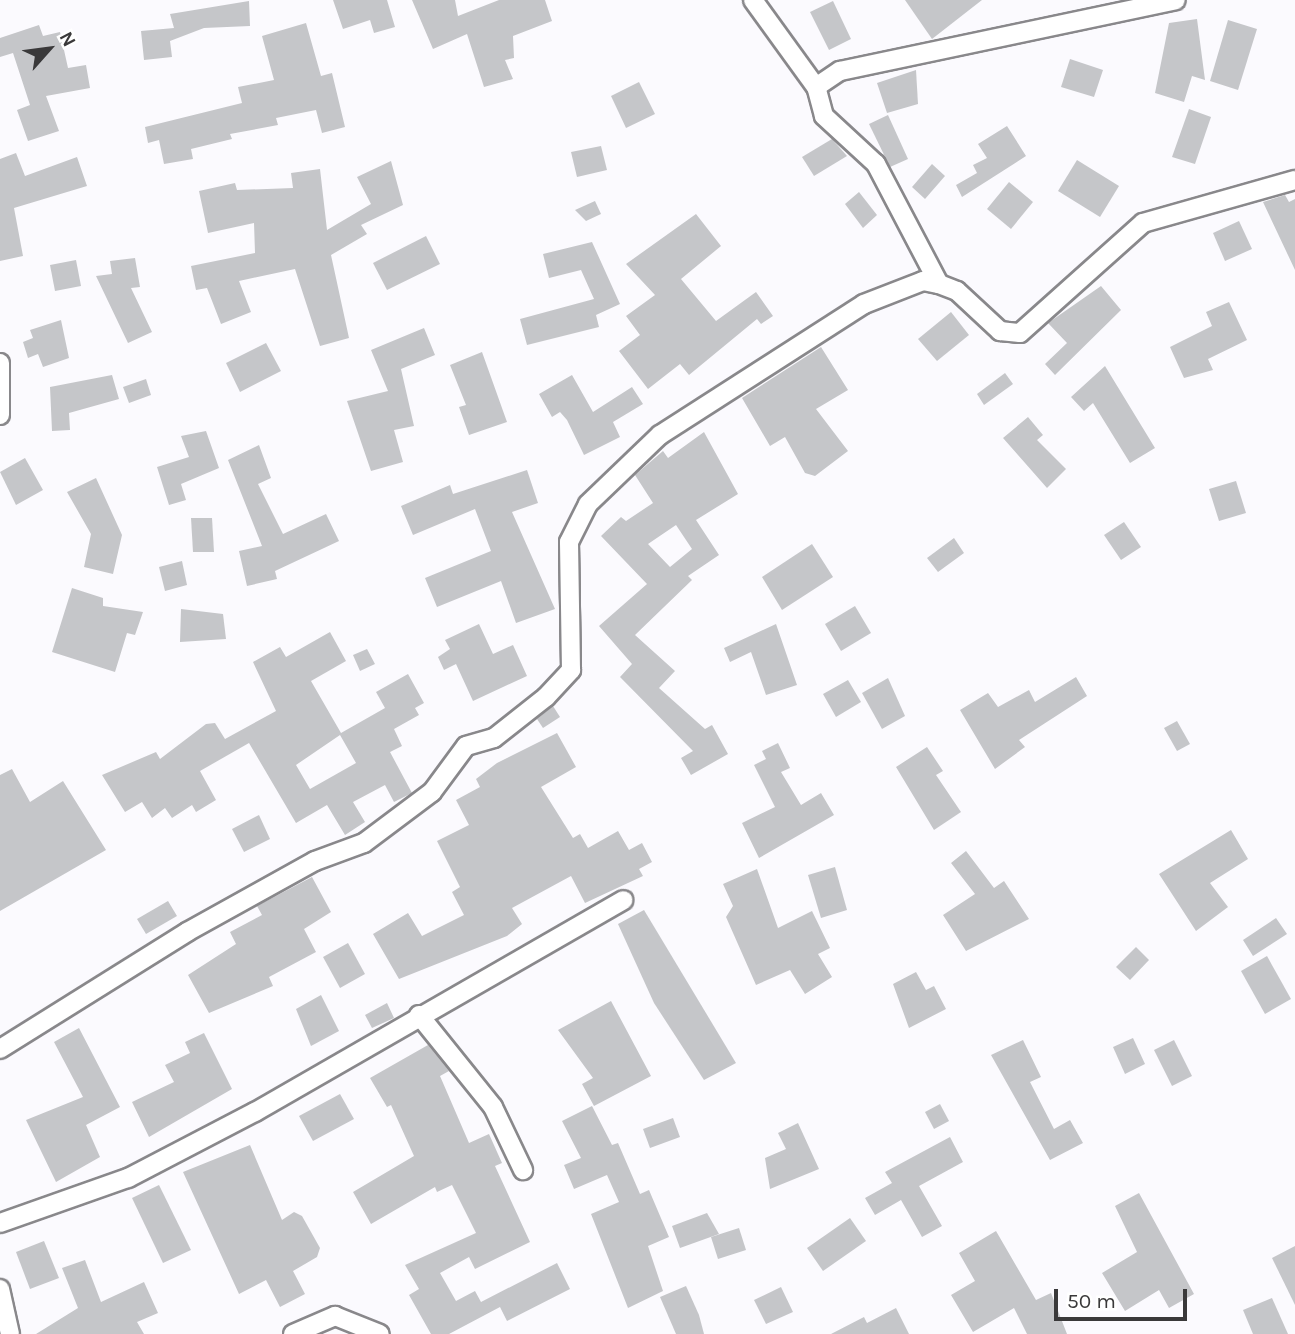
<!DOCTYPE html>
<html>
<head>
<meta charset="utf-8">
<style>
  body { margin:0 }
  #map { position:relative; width:1295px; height:1334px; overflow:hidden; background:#fbfafe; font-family:Karla,sans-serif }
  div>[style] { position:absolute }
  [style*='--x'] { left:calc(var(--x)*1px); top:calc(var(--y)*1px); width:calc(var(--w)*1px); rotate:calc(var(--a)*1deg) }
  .building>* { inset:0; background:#c5c6c9 }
  .roads { filter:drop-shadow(2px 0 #89888b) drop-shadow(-2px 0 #89888b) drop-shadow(0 2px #89888b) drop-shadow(0 -2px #89888b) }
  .minor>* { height:18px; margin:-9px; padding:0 9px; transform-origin:9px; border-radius:9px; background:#fff }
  span { translate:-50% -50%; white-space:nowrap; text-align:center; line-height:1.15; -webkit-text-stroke:7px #fff; paint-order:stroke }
  .north { position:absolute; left:14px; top:14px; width:70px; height:70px; -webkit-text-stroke:5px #fff; paint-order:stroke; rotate:62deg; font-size:19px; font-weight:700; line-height:28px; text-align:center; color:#3a393a }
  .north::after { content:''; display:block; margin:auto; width:24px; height:32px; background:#3a393a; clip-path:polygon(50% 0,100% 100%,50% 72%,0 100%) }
  .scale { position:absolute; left:1054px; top:1289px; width:133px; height:32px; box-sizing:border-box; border:4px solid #3a393a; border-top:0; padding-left:9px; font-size:21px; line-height:24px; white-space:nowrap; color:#3a393a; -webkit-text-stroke:5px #fff; paint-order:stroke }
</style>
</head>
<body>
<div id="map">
  <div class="building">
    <i style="clip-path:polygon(333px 0,387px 0,395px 27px,374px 33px,370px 20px,343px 29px)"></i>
    <i style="clip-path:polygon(412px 0,455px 0,458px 16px,499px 0,545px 0,552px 21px,513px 36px,514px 58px,505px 60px,513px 79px,484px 87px,467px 34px,433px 49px)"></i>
    <i style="clip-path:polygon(905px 0,982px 0,932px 39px)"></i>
    <i style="clip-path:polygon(249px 1px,250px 26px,204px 28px,170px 41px,172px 57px,144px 60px,141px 31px,174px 28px,170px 14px)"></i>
    <i style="clip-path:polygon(833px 1px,851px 39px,829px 50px,810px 12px)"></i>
    <i style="clip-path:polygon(1197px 19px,1205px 80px,1192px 76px,1184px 102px,1155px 93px,1169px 23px)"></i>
    <i style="clip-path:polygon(1228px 20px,1257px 29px,1238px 90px,1210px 81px)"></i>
    <i style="clip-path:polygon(306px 23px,321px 76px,332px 73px,345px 127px,322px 133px,316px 110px,276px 118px,278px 125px,230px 134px,232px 139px,191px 149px,193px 159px,164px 164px,159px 140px,148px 143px,145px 127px,242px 103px,238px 87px,274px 80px,262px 36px)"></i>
    <i style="clip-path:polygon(39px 25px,43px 36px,60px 32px,68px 68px,86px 65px,90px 88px,46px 96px,59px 131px,28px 141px,17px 110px,30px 105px,13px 53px,0 57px,0 38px)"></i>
    <i style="clip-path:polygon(1070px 59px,1103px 70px,1094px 97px,1061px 87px)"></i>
    <i style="clip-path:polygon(916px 70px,918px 104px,887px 113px,877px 83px)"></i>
    <i style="clip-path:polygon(639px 82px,655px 114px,626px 128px,611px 96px)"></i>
    <i style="clip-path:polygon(1189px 109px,1211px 117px,1195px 164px,1172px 157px)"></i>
    <i style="clip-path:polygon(888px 115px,908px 159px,890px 167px,869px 124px)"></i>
    <i style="clip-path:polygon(1007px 126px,1026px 156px,962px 197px,956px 185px,977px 173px,973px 165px,987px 158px,978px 144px)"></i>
    <i style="clip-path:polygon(832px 139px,847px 156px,814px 176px,802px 157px)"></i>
    <i style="clip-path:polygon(601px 146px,607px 170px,577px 177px,571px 152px)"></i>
    <i style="clip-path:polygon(16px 153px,25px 176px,77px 157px,87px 186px,14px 208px,23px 256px,0 261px,0 159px)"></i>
    <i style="clip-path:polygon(1077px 160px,1119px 186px,1100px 217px,1058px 191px)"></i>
    <i style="clip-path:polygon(391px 161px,403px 205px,361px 225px,367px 234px,331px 255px,349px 338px,320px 346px,295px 269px,239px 281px,251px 312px,221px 324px,207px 288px,196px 290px,191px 266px,255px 253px,254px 223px,208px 233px,199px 191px,235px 183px,237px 190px,293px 188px,291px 173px,320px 169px,327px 230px,371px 204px,357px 177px)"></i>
    <i style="clip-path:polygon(932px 164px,945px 176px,925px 199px,912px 187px)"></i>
    <i style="clip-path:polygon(1009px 182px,1033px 202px,1011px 229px,987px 209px)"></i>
    <i style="clip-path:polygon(859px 192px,877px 215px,863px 228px,845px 204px)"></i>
    <i style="clip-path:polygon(1285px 195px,1289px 202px,1295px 199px,1295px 270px,1263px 202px)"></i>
    <i style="clip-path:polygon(595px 201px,601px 214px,586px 221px,575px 210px)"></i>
    <i style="clip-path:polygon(696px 214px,721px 246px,681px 279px,716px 321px,756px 292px,773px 316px,761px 324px,757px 319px,689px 375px,680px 364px,648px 389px,619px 351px,640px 335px,626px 316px,655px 295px,626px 264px)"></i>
    <i style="clip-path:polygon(1239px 221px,1252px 249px,1225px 261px,1213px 233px)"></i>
    <i style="clip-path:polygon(426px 236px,440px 264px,387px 290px,373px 263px)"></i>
    <i style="clip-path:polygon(592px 242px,620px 304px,596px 315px,599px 327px,527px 345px,520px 319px,594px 299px,581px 270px,549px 278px,543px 254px)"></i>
    <i style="clip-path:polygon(135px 258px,140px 287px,131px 288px,152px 332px,128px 343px,96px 276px,112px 274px,110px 261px)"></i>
    <i style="clip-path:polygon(76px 260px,81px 286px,55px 291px,50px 265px)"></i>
    <i style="clip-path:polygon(1101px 286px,1121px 310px,1055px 375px,1045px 364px,1067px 343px,1048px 323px)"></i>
    <i style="clip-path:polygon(1229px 302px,1247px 340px,1208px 359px,1213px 370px,1184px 378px,1170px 347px,1212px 326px,1206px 312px)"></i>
    <i style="clip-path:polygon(951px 312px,969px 335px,937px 361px,918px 339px)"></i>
    <i style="clip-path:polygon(61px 320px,69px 358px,43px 367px,38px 354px,28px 358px,23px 342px,33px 338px,30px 330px)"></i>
    <i style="clip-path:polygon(424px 328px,435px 355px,401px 369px,414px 426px,394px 430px,403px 462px,371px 471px,347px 401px,388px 391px,371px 350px)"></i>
    <i style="clip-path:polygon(266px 343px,281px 371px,240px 392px,226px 363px)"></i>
    <i style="clip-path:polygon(821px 347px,848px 390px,816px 409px,848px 451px,815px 476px,805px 473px,785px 437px,770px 446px,742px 398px)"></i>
    <i style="clip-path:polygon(482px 352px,507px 422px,469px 435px,459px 407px,466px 405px,450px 365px)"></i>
    <i style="clip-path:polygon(1105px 366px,1155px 448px,1130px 463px,1093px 403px,1084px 411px,1071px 397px)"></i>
    <i style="clip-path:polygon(1005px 373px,1013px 384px,984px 405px,977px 394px)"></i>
    <i style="clip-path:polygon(112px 375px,119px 399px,69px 413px,70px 430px,52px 431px,50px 387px)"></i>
    <i style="clip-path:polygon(572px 375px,593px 412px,632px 387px,643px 404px,613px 422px,620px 437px,584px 455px,567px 420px,560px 412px,552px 417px,539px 394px)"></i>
    <i style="clip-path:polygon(146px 379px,151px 395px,129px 403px,123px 387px)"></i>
    <i style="clip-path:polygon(1028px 417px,1043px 435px,1037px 440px,1066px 469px,1047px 488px,1003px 438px)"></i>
    <i style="clip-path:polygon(206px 431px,219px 468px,181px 484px,186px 500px,169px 505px,157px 467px,189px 457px,181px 436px)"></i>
    <i style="clip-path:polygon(evenodd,704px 432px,738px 494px,696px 520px,719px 555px,688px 576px,692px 580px,635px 635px,675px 671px,659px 688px,705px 729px,712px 725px,728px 754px,691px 775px,681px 758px,693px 751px,620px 677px,632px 664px,599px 626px,647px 584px,601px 536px,621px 517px,626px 521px,653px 503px,635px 475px,663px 451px,668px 458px,704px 432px,676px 525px,692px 549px,670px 567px,648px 544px,676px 525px)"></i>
    <i style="clip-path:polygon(259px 445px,271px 478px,258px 484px,283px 534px,326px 514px,339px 541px,275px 571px,277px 579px,247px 586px,239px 551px,262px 546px,228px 460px)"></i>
    <i style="clip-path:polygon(25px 458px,43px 490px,16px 505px,0 472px)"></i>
    <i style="clip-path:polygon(527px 470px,538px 503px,512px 512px,555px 609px,516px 623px,501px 581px,437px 607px,425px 578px,491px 551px,475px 509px,413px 535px,401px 506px,450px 485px,453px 494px)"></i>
    <i style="clip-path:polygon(96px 478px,122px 535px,113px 574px,84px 567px,91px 534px,67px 492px)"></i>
    <i style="clip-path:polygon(1236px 481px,1246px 513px,1219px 521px,1209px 489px)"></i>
    <i style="clip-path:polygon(191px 518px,212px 518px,214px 552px,193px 552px)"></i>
    <i style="clip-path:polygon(1124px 522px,1141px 547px,1121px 560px,1104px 535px)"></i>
    <i style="clip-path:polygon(954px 538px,964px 553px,938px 572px,927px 558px)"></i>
    <i style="clip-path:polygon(812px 544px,833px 577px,782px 610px,762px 577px)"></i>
    <i style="clip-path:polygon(182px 561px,187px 585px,165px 591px,159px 567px)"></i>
    <i style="clip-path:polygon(72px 588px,103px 598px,103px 606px,143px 612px,135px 635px,127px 633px,115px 672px,52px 652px)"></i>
    <i style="clip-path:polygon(855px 606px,871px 633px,841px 651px,825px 624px)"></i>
    <i style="clip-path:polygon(181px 609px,223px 614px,226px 639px,180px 642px)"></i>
    <i style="clip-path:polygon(479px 624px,493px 654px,513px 645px,527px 676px,473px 701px,456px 664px,444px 670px,438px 657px,450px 649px,445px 640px)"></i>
    <i style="clip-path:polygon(776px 624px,797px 685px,766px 695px,751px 652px,730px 662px,724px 648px)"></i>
    <i style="clip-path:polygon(evenodd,330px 632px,346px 661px,311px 681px,341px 733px,385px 708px,376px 692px,408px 674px,424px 703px,415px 708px,419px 715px,394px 729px,402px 746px,390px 752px,412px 793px,394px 802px,385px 785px,353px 802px,365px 822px,345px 835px,327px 805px,296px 823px,249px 743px,200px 771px,216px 800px,196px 812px,192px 805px,172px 818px,165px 808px,152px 818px,142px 802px,125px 812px,102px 775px,156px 752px,160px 759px,206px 724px,215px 723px,225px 739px,276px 711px,253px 662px,280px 647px,286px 657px,330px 632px,340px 735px,356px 763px,310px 789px,296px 765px,340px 735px)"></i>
    <i style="clip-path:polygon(367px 649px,375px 664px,360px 671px,353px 655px)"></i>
    <i style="clip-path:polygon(1076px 677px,1087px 696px,1019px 740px,1025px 747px,995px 769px,960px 710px,988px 693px,998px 707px,1029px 690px,1035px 702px)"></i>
    <i style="clip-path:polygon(888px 678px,905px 716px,882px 729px,862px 693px)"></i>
    <i style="clip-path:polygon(848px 680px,861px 702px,836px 717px,823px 694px)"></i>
    <i style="clip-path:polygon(553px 706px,560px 717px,543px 728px,537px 719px)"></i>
    <i style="clip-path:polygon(1177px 721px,1190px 744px,1177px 751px,1164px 728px)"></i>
    <i style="clip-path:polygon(557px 733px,576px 767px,541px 787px,573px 838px,580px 834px,588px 848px,618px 831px,629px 850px,642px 843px,652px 862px,639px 869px,643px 876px,585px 903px,571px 876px,512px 908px,522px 924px,507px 936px,399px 979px,373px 934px,408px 913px,422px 936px,464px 915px,452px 892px,460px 887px,437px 841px,469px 825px,456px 800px,480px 787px,476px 779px,497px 763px)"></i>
    <i style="clip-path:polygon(778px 743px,790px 768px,781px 772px,801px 805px,821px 793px,834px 815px,759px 858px,742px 823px,775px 807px,754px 765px,766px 759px,762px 751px)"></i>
    <i style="clip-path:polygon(927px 747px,943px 771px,936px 775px,961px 812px,934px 830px,896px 767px)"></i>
    <i style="clip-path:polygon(12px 769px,30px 802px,63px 781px,106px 850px,0 911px,0 775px)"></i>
    <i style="clip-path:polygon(259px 815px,270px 839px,244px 852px,232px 829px)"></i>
    <i style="clip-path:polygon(1231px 830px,1248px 859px,1210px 883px,1228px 907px,1196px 931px,1159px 874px)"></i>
    <i style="clip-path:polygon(966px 851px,994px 888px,1004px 881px,1029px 919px,966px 951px,943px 915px,975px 894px,951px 863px)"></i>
    <i style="clip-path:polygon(835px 867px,847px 910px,821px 918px,808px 875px)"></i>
    <i style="clip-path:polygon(757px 869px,778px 928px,812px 911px,830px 948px,818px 954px,832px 977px,805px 994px,790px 970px,756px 985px,726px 917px,733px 906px,723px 884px)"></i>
    <i style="clip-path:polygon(312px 877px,331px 912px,304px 929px,316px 952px,269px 977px,273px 986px,209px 1013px,188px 975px,236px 944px,230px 932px,262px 915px,257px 906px)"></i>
    <i style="clip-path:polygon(168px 901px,177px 916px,146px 934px,137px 919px)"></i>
    <i style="clip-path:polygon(644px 910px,736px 1063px,704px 1080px,654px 1003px,618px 924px)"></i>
    <i style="clip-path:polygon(1276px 918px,1287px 934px,1253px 956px,1243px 940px)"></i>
    <i style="clip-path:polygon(348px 943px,365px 974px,340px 988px,323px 957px)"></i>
    <i style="clip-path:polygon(1136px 947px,1149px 960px,1130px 980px,1116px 967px)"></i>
    <i style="clip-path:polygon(1267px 956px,1291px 999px,1265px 1014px,1241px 971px)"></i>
    <i style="clip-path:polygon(916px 972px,926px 990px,934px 986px,946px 1009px,909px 1028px,893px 984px)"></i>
    <i style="clip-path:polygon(321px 995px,339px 1031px,311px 1046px,296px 1009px)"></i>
    <i style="clip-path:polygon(611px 1001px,651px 1076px,594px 1106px,582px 1084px,593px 1078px,558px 1030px)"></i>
    <i style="clip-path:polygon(387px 1003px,394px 1018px,372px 1028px,365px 1015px)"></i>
    <i style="clip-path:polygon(79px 1028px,120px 1107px,86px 1125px,100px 1157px,56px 1182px,26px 1120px,83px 1097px,54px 1042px)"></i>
    <i style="clip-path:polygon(204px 1033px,232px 1089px,149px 1137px,132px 1102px,174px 1082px,165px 1065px,190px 1053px,185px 1042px)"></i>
    <i style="clip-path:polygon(1133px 1038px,1145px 1064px,1125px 1074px,1113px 1047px)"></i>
    <i style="clip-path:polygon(1023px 1040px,1041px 1077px,1030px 1082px,1054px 1129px,1070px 1120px,1083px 1143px,1050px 1160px,991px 1055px)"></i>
    <i style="clip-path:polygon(1174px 1040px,1192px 1076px,1172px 1086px,1154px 1050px)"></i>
    <i style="clip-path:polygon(428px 1045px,449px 1071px,440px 1076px,469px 1143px,489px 1134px,502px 1163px,495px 1166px,530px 1242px,475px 1269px,469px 1257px,440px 1273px,456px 1301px,475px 1291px,481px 1302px,557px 1263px,570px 1289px,507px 1321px,500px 1307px,449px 1334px,431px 1334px,409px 1295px,419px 1289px,405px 1265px,476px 1233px,452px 1185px,437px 1192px,435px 1187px,371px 1224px,353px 1192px,414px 1156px,391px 1105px,387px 1107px,370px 1078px)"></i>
    <i style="clip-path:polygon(340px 1094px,354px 1119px,313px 1141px,299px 1116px)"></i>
    <i style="clip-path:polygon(940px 1104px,949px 1121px,934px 1129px,925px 1112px)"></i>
    <i style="clip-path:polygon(592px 1106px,612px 1145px,618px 1143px,640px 1194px,649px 1190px,669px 1237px,648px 1246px,663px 1291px,628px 1308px,591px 1214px,619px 1202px,607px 1175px,574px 1189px,564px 1165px,581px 1158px,562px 1121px)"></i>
    <i style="clip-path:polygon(673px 1118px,680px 1137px,650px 1148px,643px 1129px)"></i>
    <i style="clip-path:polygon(798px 1123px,819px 1169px,770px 1189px,765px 1158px,786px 1149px,778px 1133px)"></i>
    <i style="clip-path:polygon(950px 1137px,963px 1162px,919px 1186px,942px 1226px,922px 1237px,901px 1200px,875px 1215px,865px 1198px,892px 1183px,885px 1172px)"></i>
    <i style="clip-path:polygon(250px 1145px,282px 1220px,294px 1212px,302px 1216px,320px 1248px,317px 1257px,293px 1271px,305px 1294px,280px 1307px,266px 1280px,239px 1294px,183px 1172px)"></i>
    <i style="clip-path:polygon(159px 1185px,191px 1250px,163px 1263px,132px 1198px)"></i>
    <i style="clip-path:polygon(1139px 1193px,1194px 1294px,1169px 1308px,1159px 1290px,1125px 1311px,1102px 1273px,1137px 1252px,1115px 1206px)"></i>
    <i style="clip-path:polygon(707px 1213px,719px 1234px,680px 1248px,672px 1226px)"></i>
    <i style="clip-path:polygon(850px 1218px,866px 1241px,823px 1271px,807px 1248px)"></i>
    <i style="clip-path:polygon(739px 1228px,746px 1250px,718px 1259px,711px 1237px)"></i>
    <i style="clip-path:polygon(996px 1231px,1036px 1300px,1051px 1293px,1067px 1334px,1027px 1334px,1014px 1308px,973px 1332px,951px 1295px,975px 1281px,959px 1253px)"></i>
    <i style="clip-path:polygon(44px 1241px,59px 1278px,30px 1289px,16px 1252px)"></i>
    <i style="clip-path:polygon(1295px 1246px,1295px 1305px,1272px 1258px)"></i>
    <i style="clip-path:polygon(85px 1260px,101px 1302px,144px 1282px,158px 1313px,137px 1322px,144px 1334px,36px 1334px,78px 1308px,62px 1268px)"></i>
    <i style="clip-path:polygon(686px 1286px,699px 1315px,704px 1334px,676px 1334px,660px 1297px)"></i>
    <i style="clip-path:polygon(781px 1287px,793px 1312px,766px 1324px,754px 1300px)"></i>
    <i style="clip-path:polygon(1272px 1298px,1288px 1334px,1253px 1334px,1243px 1310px)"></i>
    <i style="clip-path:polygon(896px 1308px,909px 1334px,831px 1334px,864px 1317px,867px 1323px)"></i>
  </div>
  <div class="roads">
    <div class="minor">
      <i style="--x:753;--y:0;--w:107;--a:54.1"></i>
      <i style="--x:939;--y:284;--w:136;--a:-117.7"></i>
      <i style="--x:876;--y:164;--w:71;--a:-137.3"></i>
      <i style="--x:824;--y:116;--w:30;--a:-105"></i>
      <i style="--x:816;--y:87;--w:29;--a:-34"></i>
      <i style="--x:840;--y:71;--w:343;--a:-11.9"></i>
      <i style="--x:0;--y:363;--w:52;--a:90"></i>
      <i style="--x:419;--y:1015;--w:118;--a:51.2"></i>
      <i style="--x:493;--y:1107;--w:70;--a:64.5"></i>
      <i style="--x:0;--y:1049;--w:221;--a:-32"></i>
      <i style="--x:187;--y:932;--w:146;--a:-29"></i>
      <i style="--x:315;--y:861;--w:52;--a:-20.2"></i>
      <i style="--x:364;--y:843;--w:85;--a:-36.9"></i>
      <i style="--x:432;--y:792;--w:57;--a:-53.5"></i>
      <i style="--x:466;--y:746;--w:29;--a:-16"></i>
      <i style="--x:494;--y:738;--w:66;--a:-38.3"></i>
      <i style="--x:546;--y:697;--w:37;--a:-47"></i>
      <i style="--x:571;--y:670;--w:128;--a:-90.9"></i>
      <i style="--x:569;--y:542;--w:42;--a:-63.4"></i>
      <i style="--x:588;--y:504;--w:100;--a:-43.8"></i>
      <i style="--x:660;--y:435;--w:242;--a:-32.7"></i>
      <i style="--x:864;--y:304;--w:63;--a:-21.3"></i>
      <i style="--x:923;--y:281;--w:16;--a:11"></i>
      <i style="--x:939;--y:284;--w:19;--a:21"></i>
      <i style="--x:957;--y:291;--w:59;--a:42.9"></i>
      <i style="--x:1000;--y:331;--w:20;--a:6"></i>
      <i style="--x:1020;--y:333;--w:165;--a:-41.8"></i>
      <i style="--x:1143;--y:223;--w:158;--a:-15.8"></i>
      <i style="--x:0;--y:1223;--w:136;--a:-19.4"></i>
      <i style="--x:128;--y:1178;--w:143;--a:-27.5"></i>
      <i style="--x:255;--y:1112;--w:425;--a:-29.9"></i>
      <i style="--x:0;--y:1289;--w:46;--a:77.5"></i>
      <i style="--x:293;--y:1334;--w:46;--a:-23.2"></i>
      <i style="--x:335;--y:1316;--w:48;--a:21.8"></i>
    </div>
  </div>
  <div class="north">N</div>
  <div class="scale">50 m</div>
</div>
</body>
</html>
